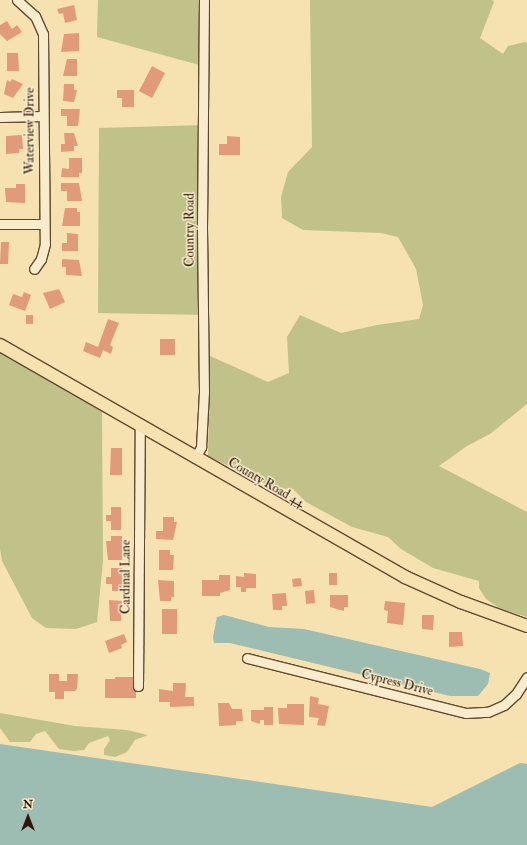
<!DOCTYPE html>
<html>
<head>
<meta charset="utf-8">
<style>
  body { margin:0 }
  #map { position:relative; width:527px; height:845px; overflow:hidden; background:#f6e1b1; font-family:"IM FELL Double Pica",serif }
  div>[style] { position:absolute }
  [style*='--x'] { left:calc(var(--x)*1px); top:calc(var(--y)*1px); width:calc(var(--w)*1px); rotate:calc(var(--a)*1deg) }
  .green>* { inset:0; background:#c0c289 }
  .water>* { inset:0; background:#9dbcb2 }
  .building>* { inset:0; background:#e19a7a }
  .roads { filter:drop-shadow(1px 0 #614931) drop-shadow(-1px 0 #614931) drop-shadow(0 1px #614931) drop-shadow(0 -1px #614931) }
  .minor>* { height:9px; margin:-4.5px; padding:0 4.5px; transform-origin:4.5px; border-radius:4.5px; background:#f9eccc }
  .major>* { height:12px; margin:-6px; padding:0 6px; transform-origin:6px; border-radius:6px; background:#f6e1b1 }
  span { translate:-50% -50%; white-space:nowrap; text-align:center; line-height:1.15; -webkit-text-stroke:3px #f9eccc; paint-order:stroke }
  .street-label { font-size:13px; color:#2f1606 }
  .north { position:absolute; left:8px; top:797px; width:40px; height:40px; -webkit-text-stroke:3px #f9eccc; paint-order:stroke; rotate:0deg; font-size:11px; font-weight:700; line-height:16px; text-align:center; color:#2f1606 }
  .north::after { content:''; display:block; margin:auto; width:14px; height:18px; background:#2f1606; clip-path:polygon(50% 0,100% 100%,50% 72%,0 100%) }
</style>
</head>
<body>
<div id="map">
  <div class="green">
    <i style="clip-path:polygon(98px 0,203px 0,203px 66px,97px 37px)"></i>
    <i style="clip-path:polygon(310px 0,492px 0,494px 2px,480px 38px,503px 54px,508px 46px,525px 42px,527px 44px,527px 404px,490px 434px,467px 446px,439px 466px,527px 512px,527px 617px,499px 608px,486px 599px,479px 588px,479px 581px,433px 568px,401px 549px,388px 537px,352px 527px,306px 502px,293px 489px,274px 488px,208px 456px,210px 356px,268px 382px,289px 373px,287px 337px,300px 315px,341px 333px,377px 325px,419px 319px,423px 305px,416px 269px,398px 237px,381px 233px,303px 230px,282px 218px,281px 197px,288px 172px,312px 147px)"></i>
    <i style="clip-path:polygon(203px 125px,207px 315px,98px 313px,99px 128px)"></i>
    <i style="clip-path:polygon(0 351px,102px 410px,103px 561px,97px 622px,76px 629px,46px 628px,32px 618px,2px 561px,0 549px)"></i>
    <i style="clip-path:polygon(0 713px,75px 726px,127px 730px,148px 735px,135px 740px,127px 752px,115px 757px,104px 755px,104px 749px,110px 740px,108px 736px,89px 743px,84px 750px,74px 751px,59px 749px,45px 731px,36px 734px,30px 742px,10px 742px,0 728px)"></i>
  </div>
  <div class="water">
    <i style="clip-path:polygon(224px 615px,269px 627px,304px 629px,480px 669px,490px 673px,488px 684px,478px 696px,450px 696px,230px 643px,214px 643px,213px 637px,217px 617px)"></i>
    <i style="clip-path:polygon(0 744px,432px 807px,520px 763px,527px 764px,527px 845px,0 845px)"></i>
  </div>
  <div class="building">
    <i style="clip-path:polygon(74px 5px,77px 20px,65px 23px,63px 13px,59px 14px,57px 9px)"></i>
    <i style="clip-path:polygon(7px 21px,12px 29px,17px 25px,22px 32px,7px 41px,0 34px,0 25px)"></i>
    <i style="clip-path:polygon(79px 33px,79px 51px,61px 52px,64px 34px)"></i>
    <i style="clip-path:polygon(7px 53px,18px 53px,19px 71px,7px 71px)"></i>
    <i style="clip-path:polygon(67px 59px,77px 59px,77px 76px,63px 76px)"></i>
    <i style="clip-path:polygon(152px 66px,165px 73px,152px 98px,139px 91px)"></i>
    <i style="clip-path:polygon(12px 79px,23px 84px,13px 98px,4px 94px,7px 80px,10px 82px)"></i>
    <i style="clip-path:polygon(64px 84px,74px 84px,74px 90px,77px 90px,74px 102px,63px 101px)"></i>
    <i style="clip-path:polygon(117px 90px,134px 90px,134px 107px,122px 107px,122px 98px,117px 98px)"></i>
    <i style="clip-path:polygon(61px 109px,80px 109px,78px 126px,67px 126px,67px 116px,61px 116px)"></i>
    <i style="clip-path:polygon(64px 133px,74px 133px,78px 146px,74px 146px,74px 151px,61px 152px,61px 144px,65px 144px)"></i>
    <i style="clip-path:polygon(22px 135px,23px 149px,19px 149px,19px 153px,6px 154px,6px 136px)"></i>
    <i style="clip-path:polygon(227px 136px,240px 137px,240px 155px,219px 155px,219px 144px,227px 144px)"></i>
    <i style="clip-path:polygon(69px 158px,82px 158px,82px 173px,79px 173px,79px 177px,61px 177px,62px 168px,69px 169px)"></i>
    <i style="clip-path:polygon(61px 183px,79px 183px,82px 201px,67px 201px,67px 191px,61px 191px)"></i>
    <i style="clip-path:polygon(16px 184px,25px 184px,25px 203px,6px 202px,5px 188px,16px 188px)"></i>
    <i style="clip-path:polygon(65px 208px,77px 208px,77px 212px,80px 212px,80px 226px,62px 226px)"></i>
    <i style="clip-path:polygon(67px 233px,78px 234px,78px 251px,62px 251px,62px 243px,67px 243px)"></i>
    <i style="clip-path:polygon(1px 242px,9px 242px,8px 264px,0 264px)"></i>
    <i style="clip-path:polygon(62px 259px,79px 260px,82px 276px,66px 275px,66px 267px,62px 267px)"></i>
    <i style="clip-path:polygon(59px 289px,65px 302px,50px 309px,43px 293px)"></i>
    <i style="clip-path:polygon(24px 292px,31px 295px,25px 311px,9px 305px,13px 294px,22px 297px)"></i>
    <i style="clip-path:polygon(26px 315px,33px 315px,33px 324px,26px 324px)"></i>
    <i style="clip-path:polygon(108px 319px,119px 323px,110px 345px,113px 347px,111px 354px,103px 350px,100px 358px,83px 351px,86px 342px,98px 347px)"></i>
    <i style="clip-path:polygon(160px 339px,175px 339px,175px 355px,160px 355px)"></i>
    <i style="clip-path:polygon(111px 448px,122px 448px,122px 475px,110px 475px)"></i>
    <i style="clip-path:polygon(111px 507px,121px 507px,121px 530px,111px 530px,111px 521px,106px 521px,106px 515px,111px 515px)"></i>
    <i style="clip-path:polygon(163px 517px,174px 517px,174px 522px,177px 522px,173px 540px,156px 539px,156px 531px,163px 531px)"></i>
    <i style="clip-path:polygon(111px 536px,122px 536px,122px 560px,108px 560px,106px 541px,111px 541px)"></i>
    <i style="clip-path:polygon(159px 550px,170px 550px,170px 555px,174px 555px,173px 570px,159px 570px)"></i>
    <i style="clip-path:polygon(111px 568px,122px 568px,123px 591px,112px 591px,112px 584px,106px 584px,106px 577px,111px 577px)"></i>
    <i style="clip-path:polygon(244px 573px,256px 574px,256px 588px,246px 588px,246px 592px,241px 592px,241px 587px,236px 587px,236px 576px,244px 577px)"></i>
    <i style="clip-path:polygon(329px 573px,337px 573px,337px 585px,329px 585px)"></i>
    <i style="clip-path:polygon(219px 575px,230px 575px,230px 590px,220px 593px,220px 596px,202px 596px,202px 580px,219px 580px)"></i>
    <i style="clip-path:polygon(301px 578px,302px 586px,293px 587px,292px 579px)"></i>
    <i style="clip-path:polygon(158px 580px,174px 581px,174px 597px,171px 597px,171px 601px,160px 601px)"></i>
    <i style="clip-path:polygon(314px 590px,315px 603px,306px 604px,305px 591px)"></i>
    <i style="clip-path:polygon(286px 593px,287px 606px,282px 606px,282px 610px,273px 610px,272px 594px)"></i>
    <i style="clip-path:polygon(330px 595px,348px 595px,348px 607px,344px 607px,344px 611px,330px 607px)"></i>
    <i style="clip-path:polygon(109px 600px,122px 601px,121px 621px,110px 621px)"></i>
    <i style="clip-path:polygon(385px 601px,405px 603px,403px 625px,387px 623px,388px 611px,384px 610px)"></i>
    <i style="clip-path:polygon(162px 609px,177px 609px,177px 634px,162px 634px)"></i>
    <i style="clip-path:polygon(422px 615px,434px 615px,433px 630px,422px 629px)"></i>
    <i style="clip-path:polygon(449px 632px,462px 632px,463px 646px,449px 647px)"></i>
    <i style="clip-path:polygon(124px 634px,127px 642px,121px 645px,122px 648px,109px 653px,105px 641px)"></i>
    <i style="clip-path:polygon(49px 674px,59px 674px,59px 681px,67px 681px,67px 674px,78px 674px,77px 689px,75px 691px,64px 691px,64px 699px,55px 699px,55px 692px,49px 692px)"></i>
    <i style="clip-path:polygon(115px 677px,136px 677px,136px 698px,105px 698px,105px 679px,115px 679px)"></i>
    <i style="clip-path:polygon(173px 683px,186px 683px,185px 697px,194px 697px,194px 706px,170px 707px,170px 702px,159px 702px,159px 689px,173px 691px)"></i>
    <i style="clip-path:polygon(310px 696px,319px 698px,318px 704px,329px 706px,325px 726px,317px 725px,319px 718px,309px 717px)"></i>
    <i style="clip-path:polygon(218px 703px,229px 703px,232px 709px,242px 709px,243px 721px,236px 721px,236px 725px,219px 726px)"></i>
    <i style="clip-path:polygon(287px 704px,304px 704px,304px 725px,279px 724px,278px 708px,287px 708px)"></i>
    <i style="clip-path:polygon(264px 707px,273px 707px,273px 725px,264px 725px,264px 720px,260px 720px,260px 724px,251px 721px,251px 710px,264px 710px)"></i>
  </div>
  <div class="roads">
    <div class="minor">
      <i style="--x:17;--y:0;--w:24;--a:42"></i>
      <i style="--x:35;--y:16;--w:20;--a:66"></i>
      <i style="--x:43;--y:34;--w:210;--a:89.5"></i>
      <i style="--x:45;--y:244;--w:16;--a:105"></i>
      <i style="--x:41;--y:259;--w:12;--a:125"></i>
      <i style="--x:0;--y:117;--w:43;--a:-1.3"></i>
      <i style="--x:0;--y:224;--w:44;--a:0"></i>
      <i style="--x:195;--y:458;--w:13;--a:-61"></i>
      <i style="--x:201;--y:447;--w:55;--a:-86.9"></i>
      <i style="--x:204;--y:392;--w:164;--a:-90.7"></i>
      <i style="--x:202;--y:228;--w:228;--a:-89.5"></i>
      <i style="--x:247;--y:658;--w:226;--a:14.1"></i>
      <i style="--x:466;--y:713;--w:22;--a:-3"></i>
      <i style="--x:488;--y:712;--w:17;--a:-24"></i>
      <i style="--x:504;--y:705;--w:16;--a:-43"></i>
      <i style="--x:516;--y:694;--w:20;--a:-57"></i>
      <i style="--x:138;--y:686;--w:259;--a:-89.6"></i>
    </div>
    <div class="major">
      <i style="--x:0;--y:345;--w:467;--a:29.8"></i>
      <i style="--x:405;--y:577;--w:61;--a:24.1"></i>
      <i style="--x:461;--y:602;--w:70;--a:20"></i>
    </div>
  </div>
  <div class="street-label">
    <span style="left:30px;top:131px;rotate:-90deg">Waterview Drive</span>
    <span style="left:190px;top:230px;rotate:-90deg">Country Road</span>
    <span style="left:266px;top:483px;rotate:30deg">County Road 44</span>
    <span style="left:126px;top:577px;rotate:-90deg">Cardinal Lane</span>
    <span style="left:397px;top:683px;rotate:14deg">Cypress Drive</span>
  </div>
  <div class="north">N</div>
</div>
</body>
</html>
